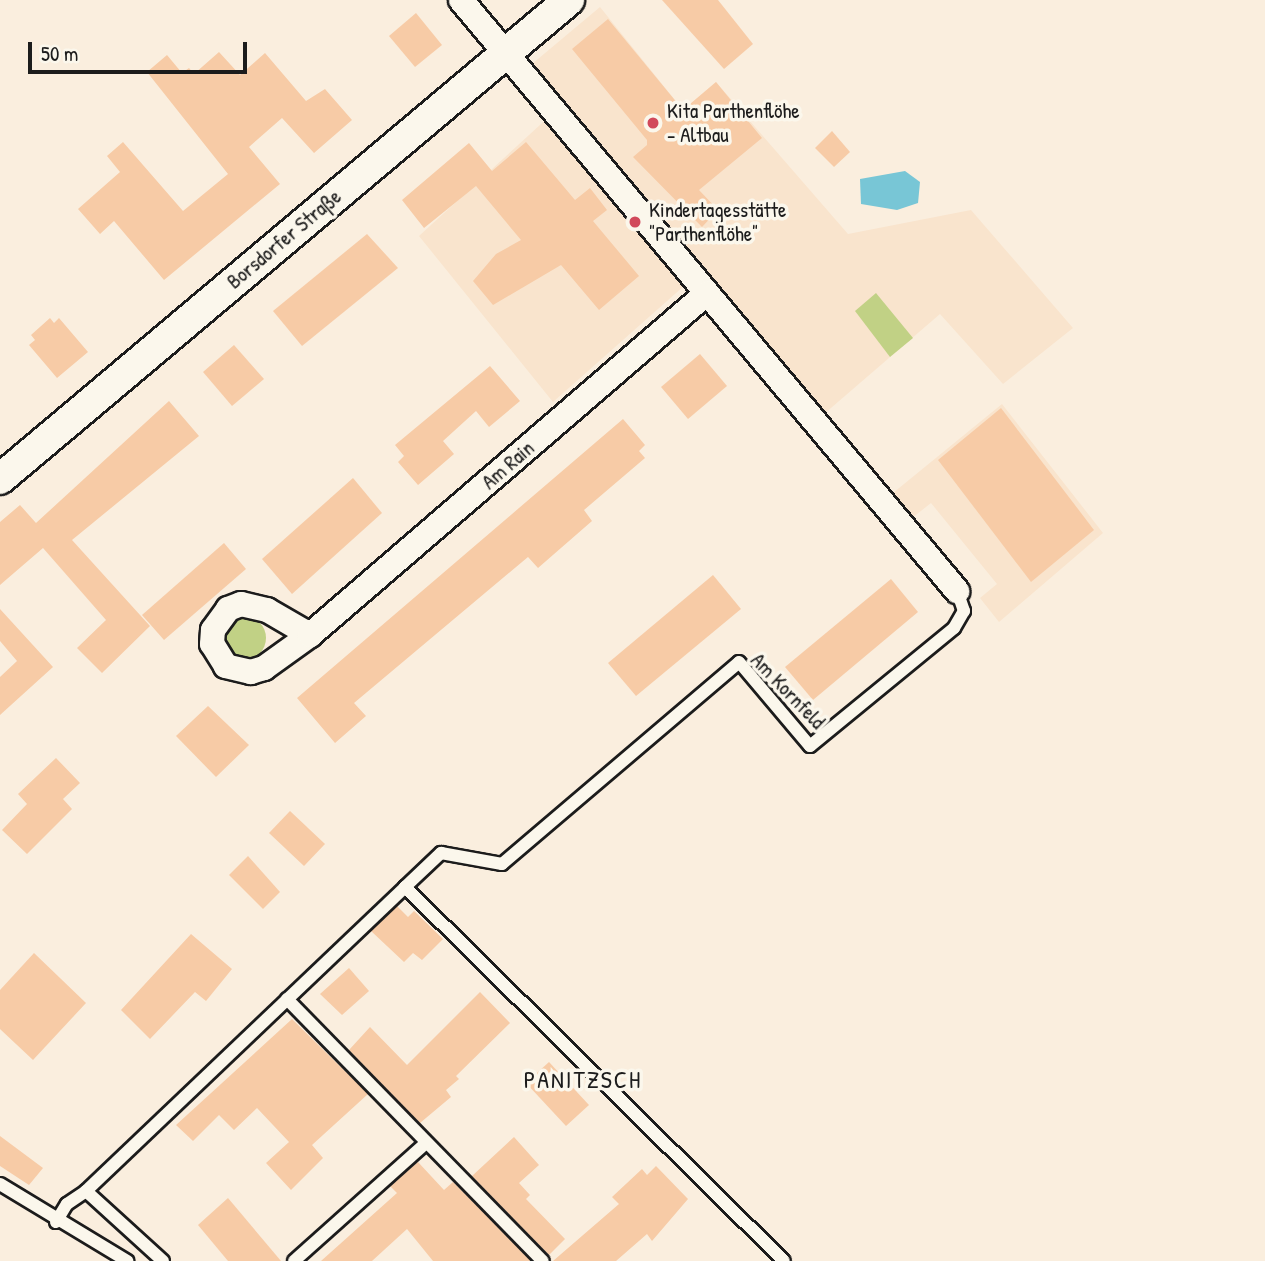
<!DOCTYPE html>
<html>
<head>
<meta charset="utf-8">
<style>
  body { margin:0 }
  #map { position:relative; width:1265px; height:1261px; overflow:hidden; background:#faeede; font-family:"Patrick Hand",sans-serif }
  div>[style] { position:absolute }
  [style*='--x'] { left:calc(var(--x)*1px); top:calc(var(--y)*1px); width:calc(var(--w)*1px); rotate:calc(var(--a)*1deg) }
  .built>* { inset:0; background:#f9e4cd }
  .green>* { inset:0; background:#c1d185 }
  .round { border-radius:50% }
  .water>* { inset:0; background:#78c6d6 }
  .building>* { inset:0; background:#f7cba6 }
  .roads { filter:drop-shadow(2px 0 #1c1c1c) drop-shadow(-2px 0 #1c1c1c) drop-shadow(0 2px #1c1c1c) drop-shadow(0 -2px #1c1c1c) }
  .service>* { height:12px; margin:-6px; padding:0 6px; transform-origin:6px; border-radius:6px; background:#fbf7ec }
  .minor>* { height:24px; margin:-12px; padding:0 12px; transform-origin:12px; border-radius:12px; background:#fbf7ec }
  .tertiary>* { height:30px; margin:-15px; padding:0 15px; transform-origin:15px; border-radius:15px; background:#fbf7ec }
  .dots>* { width:19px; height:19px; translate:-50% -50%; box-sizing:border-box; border:4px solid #fbf7ec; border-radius:50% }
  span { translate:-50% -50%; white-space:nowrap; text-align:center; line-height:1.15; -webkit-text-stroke:7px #fbf7ec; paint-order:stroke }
  .poi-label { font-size:21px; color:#1c1c1c }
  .left { translate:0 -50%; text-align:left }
  .street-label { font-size:21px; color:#1c1c1c }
  .quarter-label { font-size:24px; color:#1c1c1c; letter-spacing:2px }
  .scale { position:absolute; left:28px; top:42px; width:219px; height:32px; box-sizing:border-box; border:4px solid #1c1c1c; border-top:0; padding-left:9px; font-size:21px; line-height:24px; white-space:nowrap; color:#1c1c1c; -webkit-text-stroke:5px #fbf7ec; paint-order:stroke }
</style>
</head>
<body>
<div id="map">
  <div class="built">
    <i style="clip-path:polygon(600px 7px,683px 110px,716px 82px,848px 234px,971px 210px,1073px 328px,1003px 384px,940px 314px,824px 414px,702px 270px,553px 402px,419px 236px,565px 102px,532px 64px)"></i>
    <i style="clip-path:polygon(1002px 404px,1103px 533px,999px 622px,980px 598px,997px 584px,931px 503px,912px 518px,893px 493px)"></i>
  </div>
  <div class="green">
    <i style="clip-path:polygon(876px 293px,913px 338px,890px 357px,855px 311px)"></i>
    <i class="round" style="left:222px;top:616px;width:44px;height:44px"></i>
  </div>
  <div class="water">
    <i style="clip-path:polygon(905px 171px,920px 182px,918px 203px,897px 210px,861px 204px,860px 179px)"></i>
  </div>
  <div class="building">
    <i style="clip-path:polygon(662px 0,718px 0,753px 44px,724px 69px)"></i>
    <i style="clip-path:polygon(416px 13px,442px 45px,415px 67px,389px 36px)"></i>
    <i style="clip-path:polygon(608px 19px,683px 110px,716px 82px,762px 138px,699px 190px,718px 210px,702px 227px,633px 157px,647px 145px,647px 140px,572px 49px)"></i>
    <i style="clip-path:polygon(219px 52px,240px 75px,265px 53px,306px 101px,325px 89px,352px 120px,314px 153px,282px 118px,249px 147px,280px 184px,164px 280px,114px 221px,100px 234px,78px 209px,120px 172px,107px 156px,123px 142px,183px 211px,228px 174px,147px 72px,167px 55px,182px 73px,189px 68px,194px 74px)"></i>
    <i style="clip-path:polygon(832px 131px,850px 152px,834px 167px,815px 148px)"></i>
    <i style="clip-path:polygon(526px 142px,575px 200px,590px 188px,607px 210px,593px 221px,639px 276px,599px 310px,561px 265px,493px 305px,473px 281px,496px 254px,521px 240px,476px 186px,424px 228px,402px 200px,469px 143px,492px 171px)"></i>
    <i style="clip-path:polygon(367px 234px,398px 268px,302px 346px,273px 311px)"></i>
    <i style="clip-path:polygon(50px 318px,54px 323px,59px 318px,88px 352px,57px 378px,29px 345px,35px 340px,31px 335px)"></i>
    <i style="clip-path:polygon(234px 345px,264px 379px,232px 406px,203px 372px)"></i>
    <i style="clip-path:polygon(700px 354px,727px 386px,688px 419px,661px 387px)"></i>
    <i style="clip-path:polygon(490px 366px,520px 401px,489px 427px,476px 411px,443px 441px,454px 454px,418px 485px,398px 462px,404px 456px,395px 445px)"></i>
    <i style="clip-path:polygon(169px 401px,199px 436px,72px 540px,150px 626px,102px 673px,77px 648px,106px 620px,43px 548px,0 585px,0 522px,20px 505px,36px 523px)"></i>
    <i style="clip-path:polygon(1001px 408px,1094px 530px,1031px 582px,938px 460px)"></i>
    <i style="clip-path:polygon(623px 419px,645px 445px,639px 451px,645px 458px,584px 510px,592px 521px,538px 568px,528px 557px,354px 703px,366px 716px,335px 743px,297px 698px)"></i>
    <i style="clip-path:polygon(353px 478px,382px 513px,292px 594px,262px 559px)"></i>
    <i style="clip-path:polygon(224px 543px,246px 569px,164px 640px,142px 615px)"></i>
    <i style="clip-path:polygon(713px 575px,741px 609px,636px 696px,608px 663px)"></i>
    <i style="clip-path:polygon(891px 579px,918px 612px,813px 700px,785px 667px)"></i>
    <i style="clip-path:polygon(0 609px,53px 667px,0 715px,0 677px,17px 661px,0 641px)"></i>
    <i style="clip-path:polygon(208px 706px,249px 745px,216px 777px,176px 736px)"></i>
    <i style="clip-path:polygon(56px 758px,80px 783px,63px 799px,72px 809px,27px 854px,2px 830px,27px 804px,18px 794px)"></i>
    <i style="clip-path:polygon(290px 811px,325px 844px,304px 866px,269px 833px)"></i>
    <i style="clip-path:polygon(248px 856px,280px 892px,263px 909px,229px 875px)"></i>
    <i style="clip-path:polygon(397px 906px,408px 917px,414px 911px,443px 939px,422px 960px,413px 953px,404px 962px,371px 931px)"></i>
    <i style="clip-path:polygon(191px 934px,232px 969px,206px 1001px,195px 992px,150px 1039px,121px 1010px)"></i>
    <i style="clip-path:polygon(34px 953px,86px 1003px,33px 1060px,0 1029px,0 990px)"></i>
    <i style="clip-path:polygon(349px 968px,369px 991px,342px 1015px,320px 994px)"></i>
    <i style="clip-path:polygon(480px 992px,510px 1023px,456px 1076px,459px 1079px,446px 1090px,451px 1097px,420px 1123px,349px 1050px,370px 1027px,407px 1065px)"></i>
    <i style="clip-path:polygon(292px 1019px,368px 1094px,312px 1145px,323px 1158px,291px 1190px,266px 1163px,289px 1142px,257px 1108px,234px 1130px,219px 1115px,193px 1141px,176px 1125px)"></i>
    <i style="clip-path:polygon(549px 1062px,589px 1105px,566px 1126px,526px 1083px)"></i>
    <i style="clip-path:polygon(0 1136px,43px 1168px,29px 1185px,0 1166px)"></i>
    <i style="clip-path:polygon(514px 1137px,539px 1165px,519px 1183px,530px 1195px,526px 1199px,565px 1239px,549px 1255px,472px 1176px)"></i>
    <i style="clip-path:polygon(418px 1162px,444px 1190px,453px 1182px,531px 1261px,433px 1261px,407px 1229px,372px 1261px,321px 1261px,397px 1193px,390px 1186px)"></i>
    <i style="clip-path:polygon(656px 1166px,688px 1199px,652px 1241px,647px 1234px,616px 1261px,553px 1261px,619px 1204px,612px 1197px,642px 1169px,647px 1175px)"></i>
    <i style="clip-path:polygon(228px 1198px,281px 1261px,228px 1261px,198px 1225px)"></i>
  </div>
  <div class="roads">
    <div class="service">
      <i style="--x:405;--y:887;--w:50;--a:-43.4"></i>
      <i style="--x:441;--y:853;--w:62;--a:10.2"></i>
      <i style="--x:502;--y:864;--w:311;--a:-40.4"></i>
      <i style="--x:739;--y:662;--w:110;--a:49.8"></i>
      <i style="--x:810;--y:746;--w:186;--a:-39.3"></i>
      <i style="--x:954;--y:628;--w:20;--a:-60"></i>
      <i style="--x:964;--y:611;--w:21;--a:-109"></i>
      <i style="--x:287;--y:999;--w:366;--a:45.7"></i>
      <i style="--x:0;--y:1184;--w:149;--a:31.2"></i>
      <i style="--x:86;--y:1191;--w:104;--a:42.3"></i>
      <i style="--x:56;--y:1222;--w:21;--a:-59"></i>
      <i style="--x:67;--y:1204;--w:23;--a:-34"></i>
      <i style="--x:86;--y:1191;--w:441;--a:-43.6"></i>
      <i style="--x:405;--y:887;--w:532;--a:44.62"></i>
      <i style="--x:294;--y:1261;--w:177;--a:-41.8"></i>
    </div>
    <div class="minor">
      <i style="--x:461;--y:0;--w:772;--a:49.99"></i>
      <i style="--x:241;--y:604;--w:27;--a:13"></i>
      <i style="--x:267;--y:610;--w:50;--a:30.2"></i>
      <i style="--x:310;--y:635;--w:57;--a:144.3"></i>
      <i style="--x:264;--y:668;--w:14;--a:163"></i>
      <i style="--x:251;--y:672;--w:26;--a:-167"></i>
      <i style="--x:226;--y:666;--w:26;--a:-122"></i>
      <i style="--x:212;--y:644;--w:14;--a:-86"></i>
      <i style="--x:213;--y:630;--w:26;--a:-54"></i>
      <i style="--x:228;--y:609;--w:14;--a:-21"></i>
      <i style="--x:310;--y:635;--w:524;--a:-40.74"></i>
    </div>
    <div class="tertiary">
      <i style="--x:0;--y:479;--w:744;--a:-40.09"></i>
    </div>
  </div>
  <div class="dots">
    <i style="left:653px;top:123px;background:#d1495b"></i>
    <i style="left:635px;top:222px;background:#d1495b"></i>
  </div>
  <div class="poi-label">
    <span class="left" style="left:667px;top:123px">Kita Parthenflöhe<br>- Altbau</span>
    <span class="left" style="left:649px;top:222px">Kindertagesstätte<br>"Parthenflöhe"</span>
  </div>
  <div class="street-label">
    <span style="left:284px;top:239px;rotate:-40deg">Borsdorfer Straße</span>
    <span style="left:508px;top:465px;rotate:-41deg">Am Rain</span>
    <span style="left:788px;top:691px;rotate:46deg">Am Kornfeld</span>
  </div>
  <div class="quarter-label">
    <span style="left:583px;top:1080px">PANITZSCH</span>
  </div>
  <div class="scale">50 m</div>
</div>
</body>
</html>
